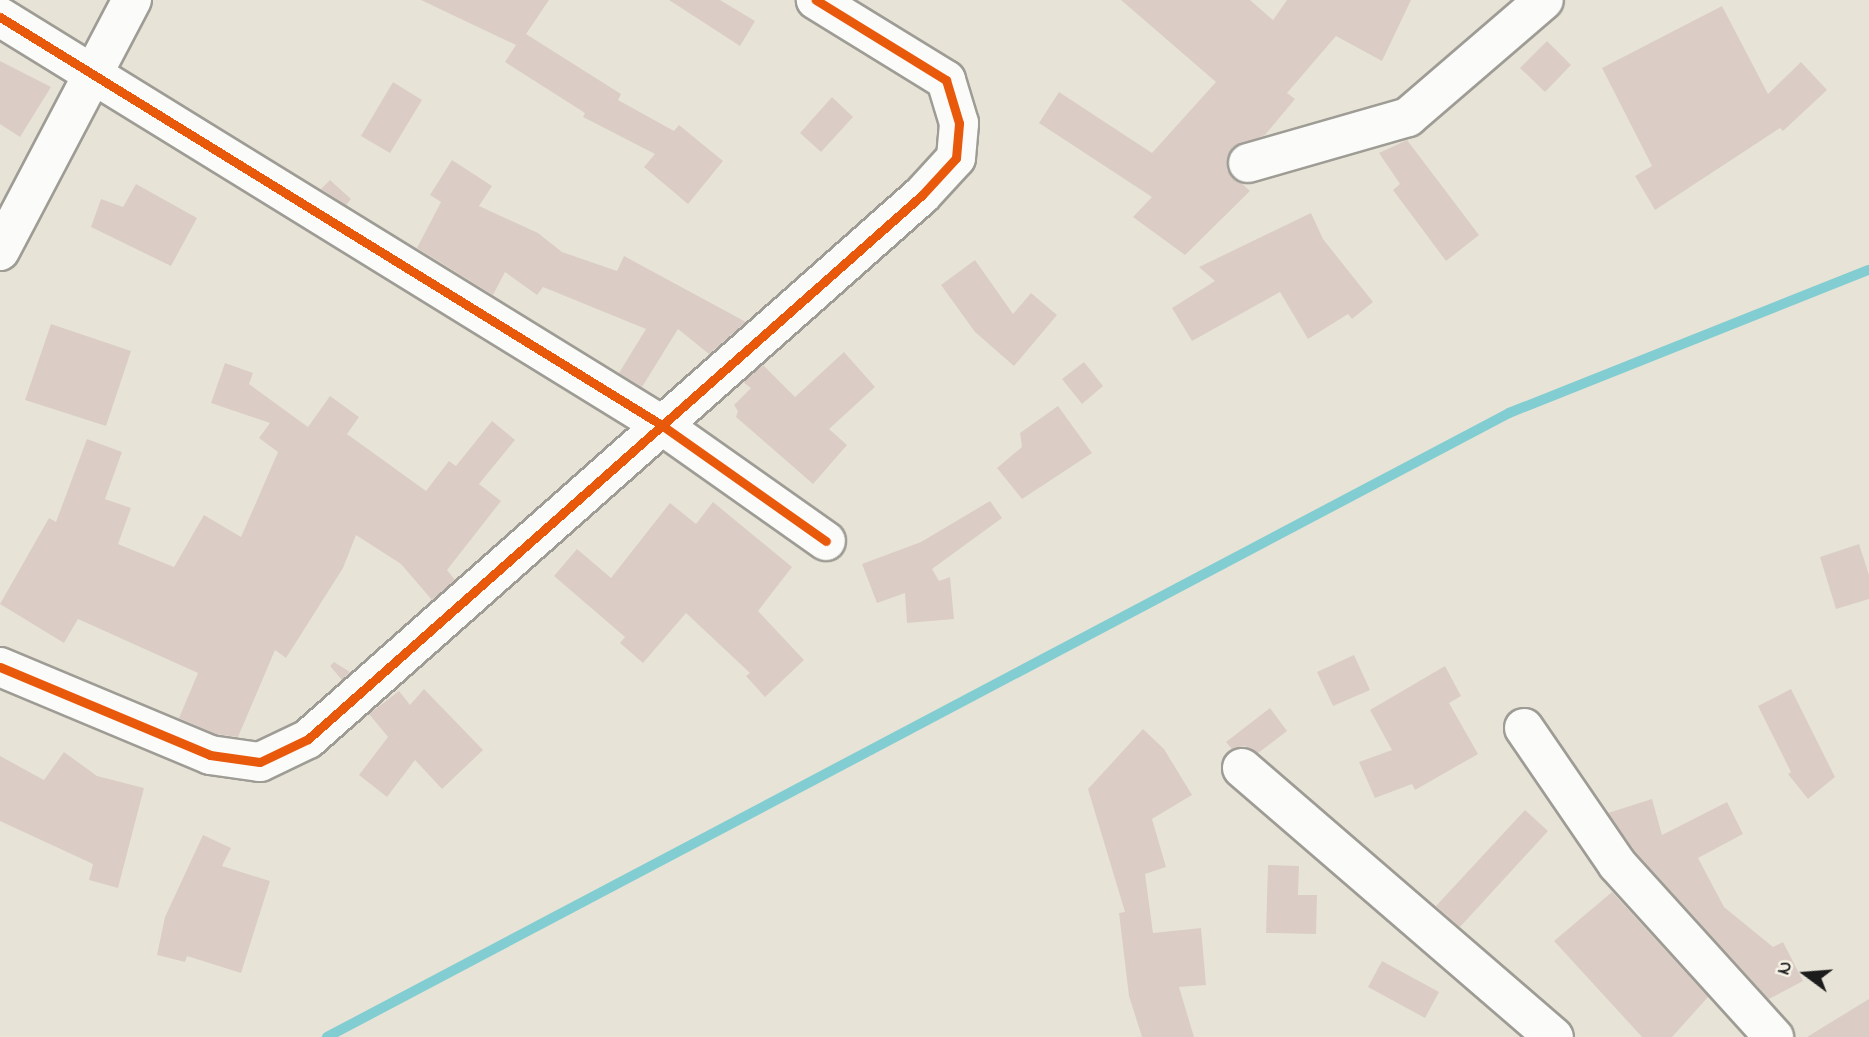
<!DOCTYPE html>
<html>
<head>
<meta charset="utf-8">
<style>
  body { margin:0 }
  #map { position:relative; width:1869px; height:1037px; overflow:hidden; background:#e7e4d7; font-family:"Indie Flower",sans-serif }
  div>[style] { position:absolute }
  [style*='--x'] { left:calc(var(--x)*1px); top:calc(var(--y)*1px); width:calc(var(--w)*1px); rotate:calc(var(--a)*1deg) }
  .stream>* { height:10px; margin:-5px; padding:0 5px; transform-origin:5px; border-radius:5px; background:#82cdd1 }
  .building>* { inset:0; background:#dbcdc5 }
  .roads { filter:drop-shadow(2px 0 #9e9c95) drop-shadow(-2px 0 #9e9c95) drop-shadow(0 2px #9e9c95) drop-shadow(0 -2px #9e9c95) }
  .minor>* { height:38px; margin:-19px; padding:0 19px; transform-origin:19px; border-radius:19px; background:#fbfbf9 }
  .cycleway>* { height:9px; margin:-4.5px; padding:0 4.5px; transform-origin:4.5px; border-radius:4.5px; background:#e8590c }
  span { translate:-50% -50%; white-space:nowrap; text-align:center; line-height:1.15; -webkit-text-stroke:7px #f7f3e8; paint-order:stroke }
  .north { position:absolute; left:1771px; top:939px; width:70px; height:70px; -webkit-text-stroke:5px #f7f3e8; paint-order:stroke; rotate:286deg; font-size:19px; font-weight:700; line-height:28px; text-align:center; color:#1c1c1c }
  .north::after { content:''; display:block; margin:auto; width:24px; height:32px; background:#1c1c1c; clip-path:polygon(50% 0,100% 100%,50% 72%,0 100%) }
</style>
</head>
<body>
<div id="map">
  <div class="stream">
    <i style="--x:327;--y:1037;--w:1337;--a:-27.83"></i>
    <i style="--x:1509;--y:413;--w:387;--a:-21.7"></i>
  </div>
  <div class="building">
    <i style="clip-path:polygon(421px 0,549px 0,526px 34px,621px 94px,618px 100px,674px 131px,679px 125px,723px 161px,688px 204px,644px 167px,655px 154px,583px 117px,585px 113px,505px 62px,516px 45px)"></i>
    <i style="clip-path:polygon(669px 0,720px 0,755px 21px,740px 46px)"></i>
    <i style="clip-path:polygon(1121px 0,1250px 0,1273px 20px,1287px 0,1411px 0,1382px 61px,1336px 36px,1287px 93px,1295px 99px,1265px 135px,1232px 148px,1227px 170px,1250px 191px,1185px 255px,1133px 217px,1152px 197px,1039px 123px,1059px 92px,1152px 153px,1216px 82px)"></i>
    <i style="clip-path:polygon(1722px 6px,1768px 94px,1801px 62px,1827px 90px,1783px 131px,1780px 128px,1655px 210px,1635px 176px,1652px 166px,1602px 68px)"></i>
    <i style="clip-path:polygon(1547px 41px,1571px 65px,1545px 92px,1520px 68px)"></i>
    <i style="clip-path:polygon(0 61px,51px 87px,20px 137px,0 124px)"></i>
    <i style="clip-path:polygon(393px 82px,422px 100px,390px 153px,361px 136px)"></i>
    <i style="clip-path:polygon(832px 97px,853px 117px,821px 152px,800px 133px)"></i>
    <i style="clip-path:polygon(1407px 140px,1479px 235px,1446px 261px,1393px 190px,1400px 184px,1379px 153px)"></i>
    <i style="clip-path:polygon(452px 160px,492px 186px,479px 206px,538px 233px,562px 252px,617px 271px,624px 256px,746px 322px,709px 354px,678px 329px,642px 387px,619px 373px,646px 329px,543px 287px,537px 295px,505px 272px,493px 295px,417px 248px,441px 202px,430px 195px)"></i>
    <i style="clip-path:polygon(330px 180px,351px 199px,346px 205px,321px 189px)"></i>
    <i style="clip-path:polygon(136px 184px,197px 218px,171px 266px,91px 227px,101px 199px,123px 207px)"></i>
    <i style="clip-path:polygon(1311px 213px,1323px 239px,1373px 302px,1352px 319px,1348px 314px,1308px 339px,1280px 292px,1192px 341px,1172px 308px,1215px 281px,1199px 267px)"></i>
    <i style="clip-path:polygon(975px 260px,1013px 314px,1031px 293px,1057px 315px,1014px 366px,975px 332px,941px 285px)"></i>
    <i style="clip-path:polygon(51px 324px,131px 351px,106px 426px,25px 400px)"></i>
    <i style="clip-path:polygon(844px 352px,875px 387px,829px 429px,847px 445px,813px 484px,736px 417px,738px 411px,734px 405px,751px 388px,743px 382px,763px 365px,795px 397px)"></i>
    <i style="clip-path:polygon(1084px 362px,1103px 386px,1082px 404px,1062px 379px)"></i>
    <i style="clip-path:polygon(225px 363px,253px 373px,249px 384px,308px 427px,330px 396px,359px 417px,347px 434px,426px 491px,449px 461px,456px 466px,492px 421px,515px 440px,479px 484px,501px 501px,447px 570px,455px 580px,432px 600px,401px 564px,356px 535px,343px 568px,286px 658px,275px 650px,238px 737px,216px 734px,179px 718px,198px 673px,78px 619px,64px 643px,0 604px,49px 518px,56px 522px,87px 439px,122px 452px,105px 499px,131px 508px,118px 544px,174px 567px,204px 515px,241px 537px,278px 452px,259px 438px,270px 423px,211px 403px)"></i>
    <i style="clip-path:polygon(1058px 406px,1092px 453px,1022px 499px,997px 468px,1022px 447px,1020px 433px)"></i>
    <i style="clip-path:polygon(990px 501px,1002px 518px,932px 569px,939px 581px,950px 577px,954px 619px,907px 623px,905px 593px,877px 603px,862px 564px,921px 542px)"></i>
    <i style="clip-path:polygon(713px 502px,792px 567px,758px 611px,804px 660px,765px 697px,746px 676px,750px 673px,686px 613px,643px 663px,620px 643px,625px 637px,554px 576px,577px 549px,611px 578px,670px 503px,696px 524px)"></i>
    <i style="clip-path:polygon(1859px 544px,1869px 575px,1869px 599px,1836px 609px,1820px 557px)"></i>
    <i style="clip-path:polygon(1354px 655px,1370px 690px,1333px 706px,1317px 672px)"></i>
    <i style="clip-path:polygon(334px 662px,350px 672px,342px 680px,330px 666px)"></i>
    <i style="clip-path:polygon(1445px 666px,1461px 696px,1449px 703px,1478px 754px,1415px 790px,1412px 784px,1375px 798px,1359px 762px,1392px 750px,1370px 710px)"></i>
    <i style="clip-path:polygon(424px 689px,483px 750px,442px 789px,415px 760px,387px 797px,359px 775px,388px 737px,369px 714px,399px 691px,410px 705px)"></i>
    <i style="clip-path:polygon(1791px 689px,1835px 777px,1808px 799px,1788px 774px,1791px 772px,1758px 706px)"></i>
    <i style="clip-path:polygon(1270px 708px,1287px 731px,1258px 753px,1245px 746px,1232px 749px,1226px 742px)"></i>
    <i style="clip-path:polygon(1143px 729px,1164px 749px,1192px 795px,1152px 819px,1166px 867px,1145px 874px,1153px 933px,1201px 928px,1206px 985px,1179px 987px,1194px 1037px,1142px 1037px,1129px 996px,1119px 913px,1125px 912px,1088px 789px)"></i>
    <i style="clip-path:polygon(64px 752px,97px 776px,144px 788px,118px 888px,89px 880px,93px 864px,0 821px,0 756px,44px 780px)"></i>
    <i style="clip-path:polygon(1652px 799px,1662px 835px,1727px 802px,1743px 834px,1698px 858px,1724px 907px,1773px 947px,1783px 942px,1803px 981px,1769px 999px,1634px 850px,1608px 813px)"></i>
    <i style="clip-path:polygon(1525px 810px,1548px 831px,1460px 927px,1436px 906px)"></i>
    <i style="clip-path:polygon(203px 835px,231px 848px,222px 866px,270px 881px,241px 973px,187px 956px,185px 962px,157px 955px,165px 917px)"></i>
    <i style="clip-path:polygon(1268px 865px,1299px 866px,1298px 895px,1317px 895px,1316px 934px,1266px 933px)"></i>
    <i style="clip-path:polygon(1612px 892px,1708px 997px,1672px 1037px,1642px 1037px,1554px 941px)"></i>
    <i style="clip-path:polygon(1382px 961px,1439px 992px,1425px 1018px,1368px 987px)"></i>
    <i style="clip-path:polygon(1869px 999px,1869px 1037px,1807px 1037px)"></i>
  </div>
  <div class="roads">
    <div class="minor">
      <i style="--x:0;--y:17;--w:775;--a:31.66"></i>
      <i style="--x:660;--y:424;--w:203;--a:35.2"></i>
      <i style="--x:1248;--y:163;--w:166;--a:-16"></i>
      <i style="--x:1408;--y:117;--w:179;--a:-40.7"></i>
      <i style="--x:0;--y:251;--w:284;--a:-62.3"></i>
      <i style="--x:0;--y:667;--w:228;--a:22.7"></i>
      <i style="--x:210;--y:755;--w:50;--a:8"></i>
      <i style="--x:260;--y:762;--w:53;--a:-25.6"></i>
      <i style="--x:308;--y:739;--w:820;--a:-41.54"></i>
      <i style="--x:922;--y:195;--w:50;--a:-47.4"></i>
      <i style="--x:956;--y:158;--w:35;--a:-85"></i>
      <i style="--x:959;--y:123;--w:45;--a:-106.8"></i>
      <i style="--x:946;--y:80;--w:153;--a:-148.4"></i>
      <i style="--x:1524;--y:728;--w:165;--a:55.6"></i>
      <i style="--x:1617;--y:864;--w:234;--a:47.8"></i>
      <i style="--x:1242;--y:768;--w:412;--a:40.8"></i>
    </div>
  </div>
  <div class="cycleway">
    <i style="--x:0;--y:17;--w:775;--a:31.66"></i>
    <i style="--x:660;--y:424;--w:203;--a:35.2"></i>
    <i style="--x:0;--y:667;--w:228;--a:22.7"></i>
    <i style="--x:210;--y:755;--w:50;--a:8"></i>
    <i style="--x:260;--y:762;--w:53;--a:-25.6"></i>
    <i style="--x:308;--y:739;--w:820;--a:-41.54"></i>
    <i style="--x:922;--y:195;--w:50;--a:-47.4"></i>
    <i style="--x:956;--y:158;--w:35;--a:-85"></i>
    <i style="--x:959;--y:123;--w:45;--a:-106.8"></i>
    <i style="--x:946;--y:80;--w:153;--a:-148.4"></i>
  </div>
  <div class="north">N</div>
</div>
</body>
</html>
